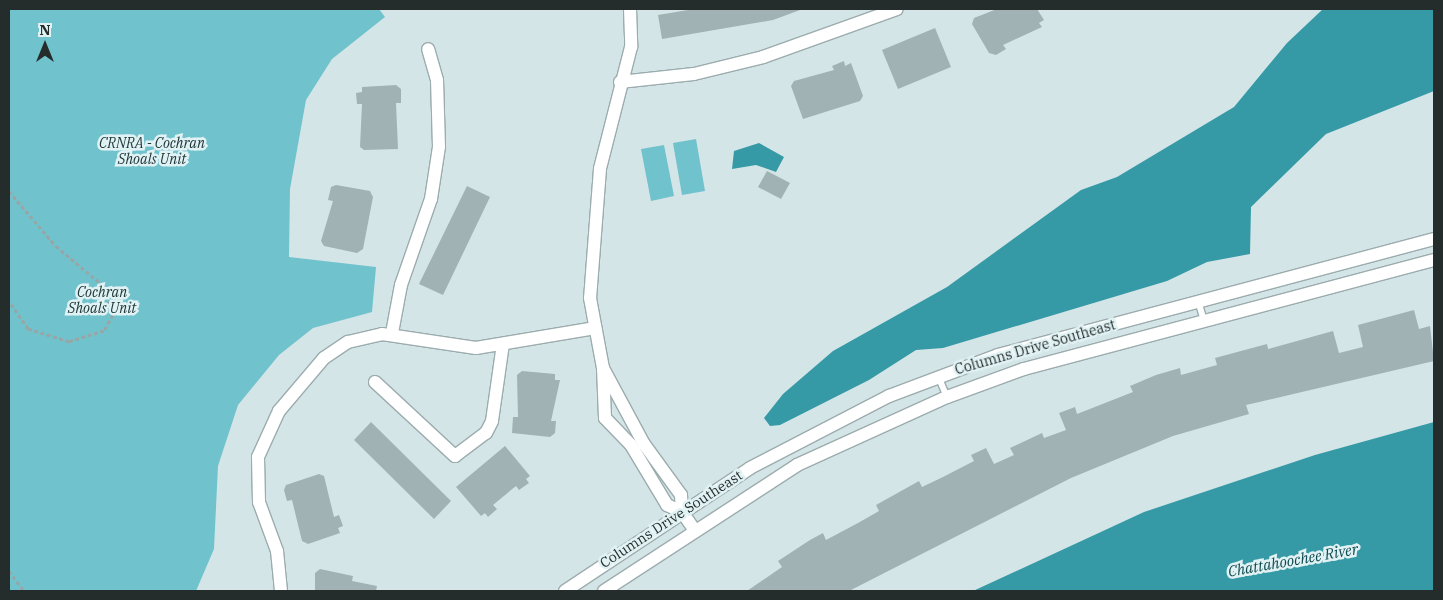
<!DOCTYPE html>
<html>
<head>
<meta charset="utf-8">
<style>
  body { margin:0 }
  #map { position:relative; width:1443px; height:600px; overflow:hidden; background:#d4e5e7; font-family:"IBM Plex Serif",serif }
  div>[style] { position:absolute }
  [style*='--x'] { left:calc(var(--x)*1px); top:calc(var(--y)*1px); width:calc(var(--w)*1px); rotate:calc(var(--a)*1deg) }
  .green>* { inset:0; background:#70c2cc }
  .water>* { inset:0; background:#359aa5 }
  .building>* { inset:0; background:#a1b2b4 }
  .path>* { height:2.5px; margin-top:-1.25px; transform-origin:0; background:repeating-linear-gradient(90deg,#98a6a7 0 4px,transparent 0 6.5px) }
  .roads { filter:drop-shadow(1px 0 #9cacae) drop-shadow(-1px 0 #9cacae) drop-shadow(0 1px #9cacae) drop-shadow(0 -1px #9cacae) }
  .service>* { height:6px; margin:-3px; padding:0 3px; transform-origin:3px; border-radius:3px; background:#fff }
  .minor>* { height:12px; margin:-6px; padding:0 6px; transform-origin:6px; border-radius:6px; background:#fff }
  span { translate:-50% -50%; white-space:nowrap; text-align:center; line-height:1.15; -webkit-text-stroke:5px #e1f2f4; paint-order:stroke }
  .park-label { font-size:14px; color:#20373a; font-style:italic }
  .street-label { font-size:14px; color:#252c2c }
  .water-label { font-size:15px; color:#0e494f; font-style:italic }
  .frame { position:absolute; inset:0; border:10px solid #252c2c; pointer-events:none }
  .north { position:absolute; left:20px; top:20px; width:50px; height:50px; -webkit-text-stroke:4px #e1f2f4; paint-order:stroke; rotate:0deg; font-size:14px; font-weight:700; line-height:20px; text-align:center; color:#252c2c }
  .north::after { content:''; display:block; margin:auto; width:18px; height:22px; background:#252c2c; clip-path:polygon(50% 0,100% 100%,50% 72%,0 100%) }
</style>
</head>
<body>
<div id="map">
  <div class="green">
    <i style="clip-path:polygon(9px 9px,379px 9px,385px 17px,332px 59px,306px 100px,290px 189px,289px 257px,376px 267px,372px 312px,313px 328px,279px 355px,238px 405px,218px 466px,214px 549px,196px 591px,9px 591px)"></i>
    <i style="clip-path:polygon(696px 139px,705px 191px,682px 195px,673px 143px)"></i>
    <i style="clip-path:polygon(664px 145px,674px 196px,651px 201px,641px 149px)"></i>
  </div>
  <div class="water">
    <i style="clip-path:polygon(1323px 9px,1434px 9px,1434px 91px,1326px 134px,1251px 207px,1250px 254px,1207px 262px,1167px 281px,943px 348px,916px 350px,869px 380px,780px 425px,770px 426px,764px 418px,783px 394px,833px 351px,947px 287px,1081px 190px,1117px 177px,1234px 107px,1287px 43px)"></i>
    <i style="clip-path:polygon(759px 143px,784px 157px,776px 172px,756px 165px,732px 169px,734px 151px)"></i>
    <i style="clip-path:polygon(1434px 422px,1434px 591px,973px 591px,1144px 512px,1315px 455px)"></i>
  </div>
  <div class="building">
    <i style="clip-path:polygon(694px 9px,800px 9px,800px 10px,773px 20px,662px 39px,658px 15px)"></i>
    <i style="clip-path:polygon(997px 9px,1037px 9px,1044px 20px,1039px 23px,1042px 27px,1003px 45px,1006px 49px,996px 55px,989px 53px,972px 24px,974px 18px)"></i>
    <i style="clip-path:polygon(935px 28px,951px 67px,898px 89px,882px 50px)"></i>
    <i style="clip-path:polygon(844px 61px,845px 66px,851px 63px,863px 96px,860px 101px,803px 119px,791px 86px,794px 81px,834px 70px,832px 66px)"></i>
    <i style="clip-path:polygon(396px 85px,401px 89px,401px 103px,396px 103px,398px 149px,364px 150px,360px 147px,362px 104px,357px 104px,356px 93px,362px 92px,362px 87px)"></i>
    <i style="clip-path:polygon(767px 171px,790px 183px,781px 199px,758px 187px)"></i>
    <i style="clip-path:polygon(336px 185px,370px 191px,373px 197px,363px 249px,357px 253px,324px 246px,321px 241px,333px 201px,328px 200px,331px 187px)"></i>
    <i style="clip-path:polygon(467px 186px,490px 197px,443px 295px,419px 284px)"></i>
    <i style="clip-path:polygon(1414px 310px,1419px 329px,1430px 326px,1434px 361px,1246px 405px,1249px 414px,1173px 436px,1071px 478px,849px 591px,747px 591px,782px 567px,778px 561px,810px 540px,823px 533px,826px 540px,858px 523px,879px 511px,876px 505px,919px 481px,922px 487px,943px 477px,974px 461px,971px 455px,986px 448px,994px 464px,1014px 455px,1010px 448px,1042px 433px,1044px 438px,1066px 430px,1059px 413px,1075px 407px,1077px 414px,1133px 392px,1130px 386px,1156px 375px,1180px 368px,1181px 375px,1217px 365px,1215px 358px,1267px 344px,1268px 349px,1333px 331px,1339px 353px,1363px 347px,1358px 325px)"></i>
    <i style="clip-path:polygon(522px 371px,555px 374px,555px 380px,560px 380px,551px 421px,556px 421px,555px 433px,550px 437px,512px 433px,513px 417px,518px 417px,517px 375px)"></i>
    <i style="clip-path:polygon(371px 422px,451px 501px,434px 519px,354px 440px)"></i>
    <i style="clip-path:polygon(505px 446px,530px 476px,526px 479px,529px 483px,519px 490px,516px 486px,493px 505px,497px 509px,488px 517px,485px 513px,481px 516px,456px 487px)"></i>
    <i style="clip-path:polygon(319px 474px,324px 476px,334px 517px,339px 515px,343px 526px,338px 528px,340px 533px,308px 544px,302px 541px,292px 500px,287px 501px,284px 490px,286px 485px)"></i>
    <i style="clip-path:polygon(320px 569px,353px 576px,352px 581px,377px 586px,376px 591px,315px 591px,315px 573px)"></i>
  </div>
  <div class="path">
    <i style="--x:9;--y:191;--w:72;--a:49.5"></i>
    <i style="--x:56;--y:246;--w:65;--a:40"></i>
    <i style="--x:106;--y:288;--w:28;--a:75"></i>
    <i style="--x:113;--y:315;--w:18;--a:119"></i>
    <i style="--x:104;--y:331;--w:37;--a:163"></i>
    <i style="--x:69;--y:342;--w:43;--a:-162.4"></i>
    <i style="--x:28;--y:329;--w:33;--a:-125"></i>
    <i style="--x:9;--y:571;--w:25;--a:53"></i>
  </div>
  <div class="roads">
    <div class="service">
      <i style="--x:1198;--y:301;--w:21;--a:73"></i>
      <i style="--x:938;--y:376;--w:23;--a:67"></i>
    </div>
    <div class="minor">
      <i style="--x:630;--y:9;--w:38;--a:88"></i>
      <i style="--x:631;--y:47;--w:126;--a:104.3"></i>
      <i style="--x:600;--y:169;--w:129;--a:94.4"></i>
      <i style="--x:590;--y:298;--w:71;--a:79.5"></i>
      <i style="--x:603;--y:368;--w:86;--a:61.7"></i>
      <i style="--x:644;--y:444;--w:63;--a:54"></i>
      <i style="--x:681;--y:495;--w:17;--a:87"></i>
      <i style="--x:682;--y:512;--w:21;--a:55"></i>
      <i style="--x:620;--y:82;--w:74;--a:-6.2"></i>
      <i style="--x:694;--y:74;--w:71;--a:-13.8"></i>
      <i style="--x:763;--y:57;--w:142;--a:-19.7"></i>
      <i style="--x:392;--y:333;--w:49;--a:-79.4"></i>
      <i style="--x:401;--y:285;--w:91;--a:-70.8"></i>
      <i style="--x:431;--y:199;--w:53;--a:-81.3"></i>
      <i style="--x:439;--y:147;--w:67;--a:-91.7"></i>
      <i style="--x:437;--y:80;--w:32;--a:-106"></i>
      <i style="--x:603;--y:368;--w:50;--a:87.7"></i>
      <i style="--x:605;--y:418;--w:37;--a:46"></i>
      <i style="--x:631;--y:445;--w:70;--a:59"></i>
      <i style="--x:667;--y:505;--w:17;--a:25"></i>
      <i style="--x:375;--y:382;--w:109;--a:42.8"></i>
      <i style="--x:455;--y:456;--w:39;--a:-37"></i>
      <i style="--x:486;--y:433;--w:13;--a:-63"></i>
      <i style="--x:492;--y:421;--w:78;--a:-81.9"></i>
      <i style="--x:281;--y:591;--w:40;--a:-95.7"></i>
      <i style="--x:277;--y:551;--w:52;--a:-110.2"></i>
      <i style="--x:259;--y:502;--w:45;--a:-91.3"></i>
      <i style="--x:258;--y:457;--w:51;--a:-65.5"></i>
      <i style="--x:279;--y:411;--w:70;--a:-49.7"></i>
      <i style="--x:324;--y:358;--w:29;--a:-34"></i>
      <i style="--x:348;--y:342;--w:35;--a:-13"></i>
      <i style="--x:382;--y:334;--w:95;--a:8.5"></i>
      <i style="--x:476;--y:348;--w:121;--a:-9.5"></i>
      <i style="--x:565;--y:591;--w:222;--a:-33.6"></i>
      <i style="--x:750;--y:468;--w:157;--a:-27.4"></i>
      <i style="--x:889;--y:396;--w:116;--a:-20.6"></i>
      <i style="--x:998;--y:355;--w:451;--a:-14.9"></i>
      <i style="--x:604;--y:591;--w:230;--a:-33.1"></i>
      <i style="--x:797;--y:465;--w:165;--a:-24.4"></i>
      <i style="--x:947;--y:397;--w:82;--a:-20"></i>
      <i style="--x:1024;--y:369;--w:424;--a:-14.9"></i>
    </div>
  </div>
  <div class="park-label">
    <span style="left:152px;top:151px">CRNRA - Cochran<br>Shoals Unit</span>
    <span style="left:102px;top:300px">Cochran<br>Shoals Unit</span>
  </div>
  <div class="street-label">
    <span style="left:1035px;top:347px;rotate:-16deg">Columns Drive Southeast</span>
    <span style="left:671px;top:519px;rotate:-33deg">Columns Drive Southeast</span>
  </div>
  <div class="water-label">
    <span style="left:1293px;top:560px;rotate:-10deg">Chattahoochee River</span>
  </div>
  <div class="frame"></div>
  <div class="north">N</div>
</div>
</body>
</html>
